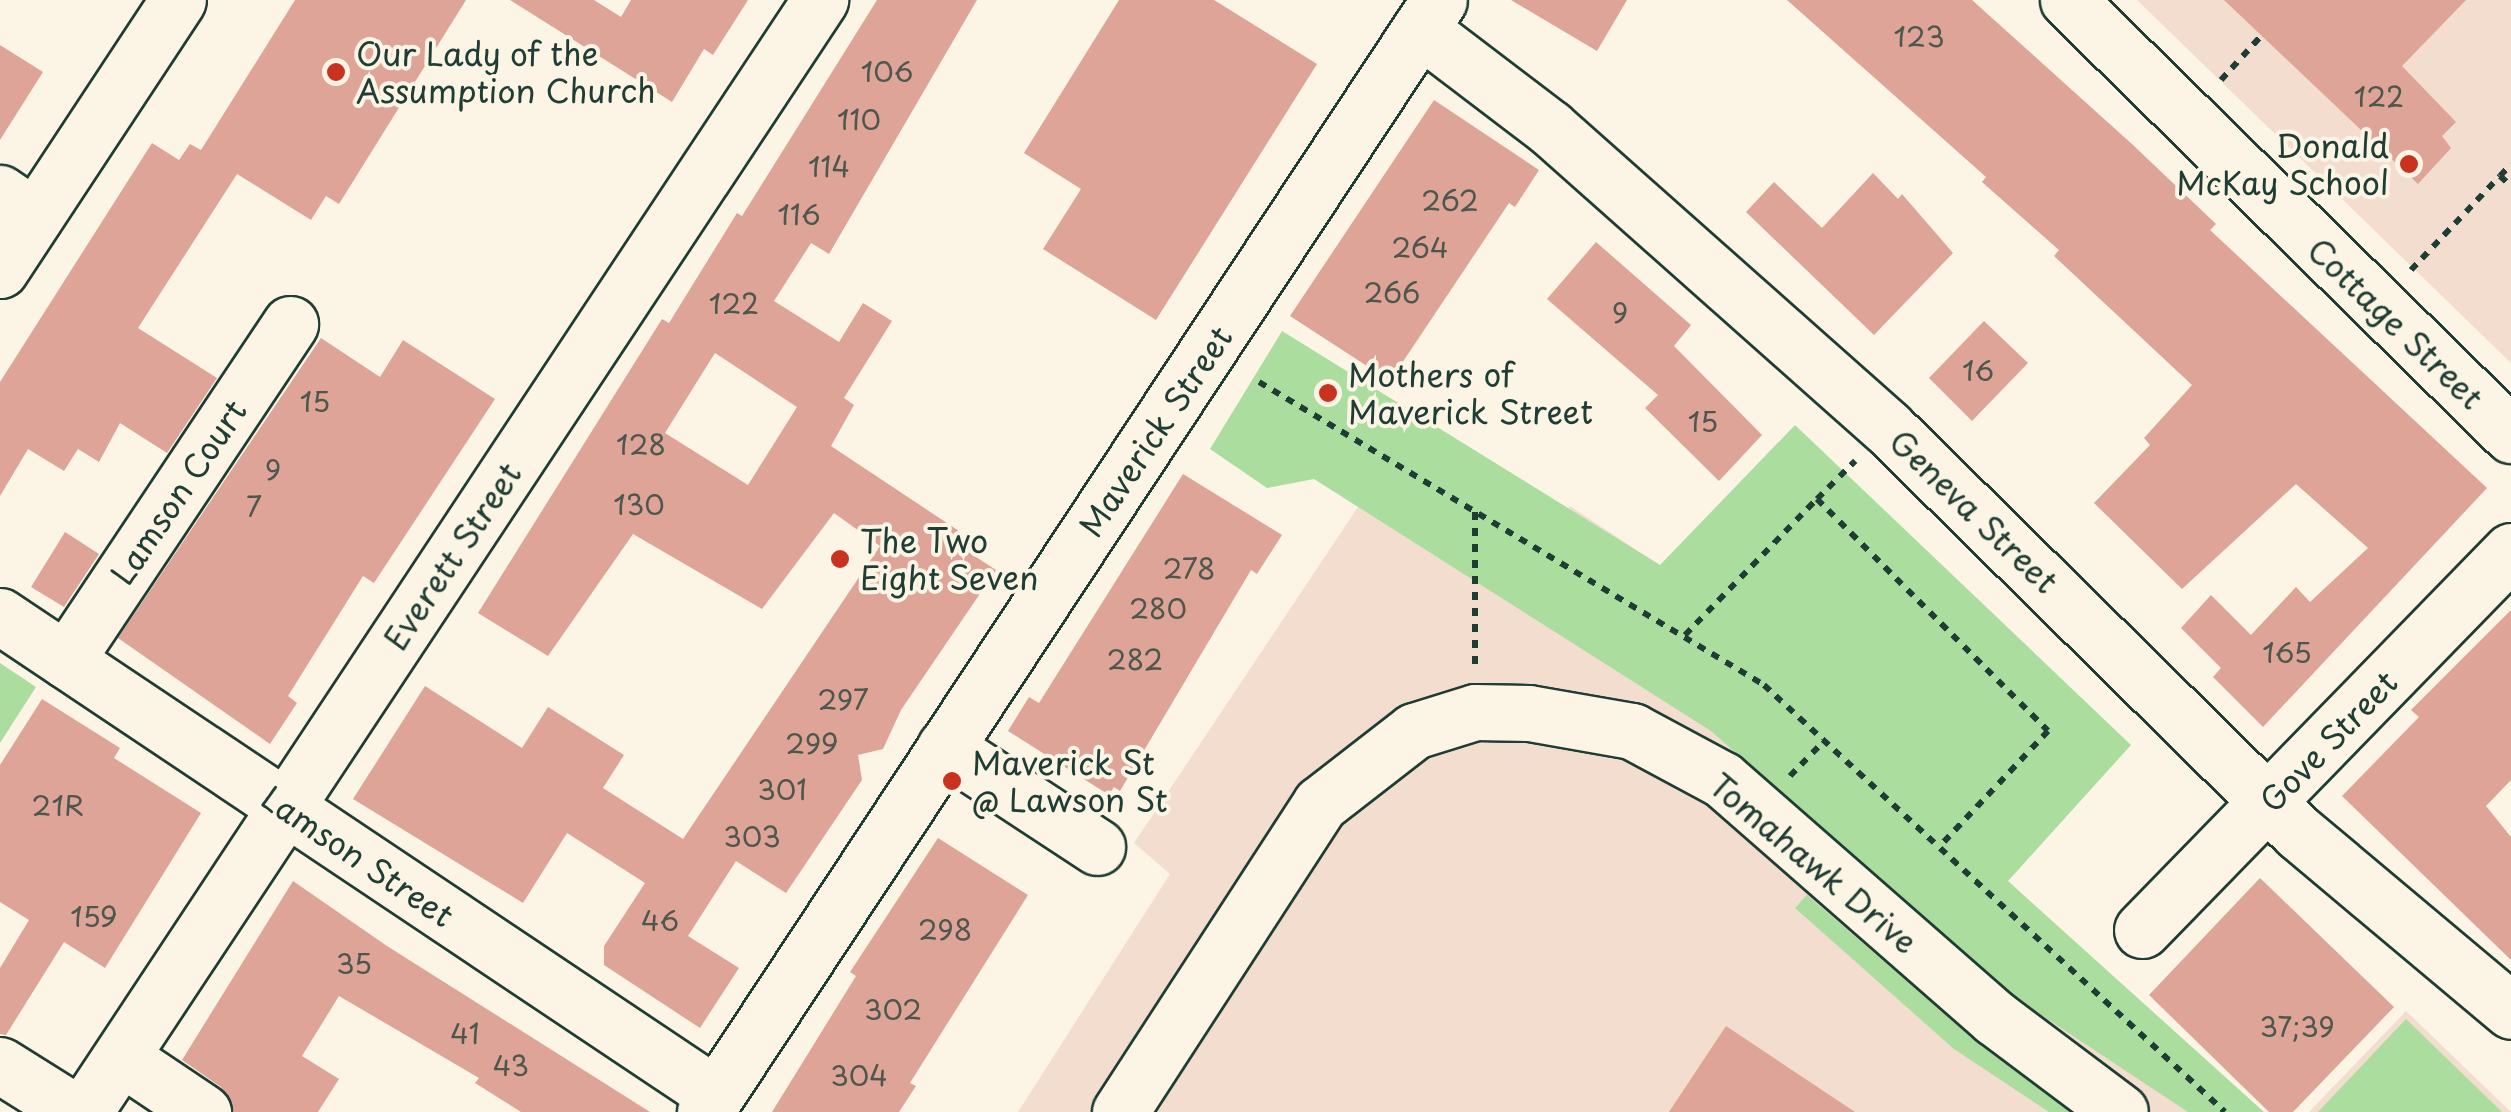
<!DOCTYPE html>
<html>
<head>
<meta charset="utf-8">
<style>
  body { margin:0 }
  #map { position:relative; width:2511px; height:1112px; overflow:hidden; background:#fcf5e5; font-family:"Playpen Sans",sans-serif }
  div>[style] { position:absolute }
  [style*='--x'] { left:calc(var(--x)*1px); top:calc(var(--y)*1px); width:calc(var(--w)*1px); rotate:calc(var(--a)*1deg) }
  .built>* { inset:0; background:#f3ddce }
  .green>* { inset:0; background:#aadd9e }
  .building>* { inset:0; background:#dda497 }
  .path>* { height:6px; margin-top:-3px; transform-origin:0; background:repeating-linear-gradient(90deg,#1f3d34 0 8px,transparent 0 16px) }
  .roads { filter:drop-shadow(2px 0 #1f3d34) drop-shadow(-2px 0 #1f3d34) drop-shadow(0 2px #1f3d34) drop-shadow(0 -2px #1f3d34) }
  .minor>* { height:55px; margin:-27.5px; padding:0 27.5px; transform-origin:27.5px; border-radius:27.5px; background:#fcf5e5 }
  .major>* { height:55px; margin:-27.5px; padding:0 27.5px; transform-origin:27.5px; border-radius:27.5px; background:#fcf5e5 }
  .dots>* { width:28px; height:28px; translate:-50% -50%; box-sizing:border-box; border:5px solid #fcf5e5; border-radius:50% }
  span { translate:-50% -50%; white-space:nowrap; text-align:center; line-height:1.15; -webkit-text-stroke:8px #fcf5e5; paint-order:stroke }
  .number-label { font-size:28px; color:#4e574d }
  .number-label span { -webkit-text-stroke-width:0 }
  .poi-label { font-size:32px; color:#1f3d34 }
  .left { translate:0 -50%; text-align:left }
  .right { translate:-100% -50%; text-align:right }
  .street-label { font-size:32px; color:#1f3d34 }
</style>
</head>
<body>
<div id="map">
  <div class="built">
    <i style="clip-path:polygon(2137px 0,2511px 0,2511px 363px)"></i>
    <i style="clip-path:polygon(1570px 506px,1767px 636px,2007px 881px,2262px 1112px,1018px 1112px,1170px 874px,1134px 843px,1358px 507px,1509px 602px)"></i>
    <i style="clip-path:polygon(2406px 1011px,2511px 1112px,2309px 1112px)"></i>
  </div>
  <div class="green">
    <i style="clip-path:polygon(1282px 331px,1660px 565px,1795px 425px,2131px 745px,2008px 881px,2264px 1112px,2188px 1112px,2005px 991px,1711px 731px,1314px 479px,1267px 488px,1210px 449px)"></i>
    <i style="clip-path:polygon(0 663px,36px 687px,0 743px)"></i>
    <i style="clip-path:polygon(1807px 895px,1977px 1042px,2082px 1112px,2049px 1112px,1954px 1049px,1795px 908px)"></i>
    <i style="clip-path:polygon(2406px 1019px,2502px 1112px,2318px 1112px)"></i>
  </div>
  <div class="building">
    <i style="clip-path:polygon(295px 0,466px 0,339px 204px,326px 196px,311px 220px,237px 174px,138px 328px,217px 378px,167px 453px,120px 423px,99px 462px,78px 449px,64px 471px,28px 449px,0 496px,0 382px,152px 143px,179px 160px,190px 144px,201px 150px)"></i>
    <i style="clip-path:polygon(510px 0,594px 0,621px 17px,631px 0,748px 0,713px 55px,704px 49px,672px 102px)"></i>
    <i style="clip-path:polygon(evenodd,877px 0,977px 0,829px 254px,811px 243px,774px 301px,839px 342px,863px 303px,892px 321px,844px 398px,854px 405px,831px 446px,974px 541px,967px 551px,996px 570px,901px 710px,883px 749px,858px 755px,862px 780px,786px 893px,736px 861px,688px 936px,739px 968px,700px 1028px,604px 965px,604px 946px,645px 883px,567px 833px,523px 903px,353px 799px,425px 686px,522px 748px,548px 707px,624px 755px,603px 788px,683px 839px,880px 546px,834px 513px,762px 609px,633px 534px,548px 656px,478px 613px,662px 319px,669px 323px,737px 213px,742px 216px,877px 0,715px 353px,797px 407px,748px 485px,665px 433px,715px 353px)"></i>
    <i style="clip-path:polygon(1119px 0,1214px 0,1317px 64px,1156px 320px,1043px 249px,1081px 189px,1024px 153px)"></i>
    <i style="clip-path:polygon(1511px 0,1627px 0,1597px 51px)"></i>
    <i style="clip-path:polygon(1787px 0,1972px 0,2133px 145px,2216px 224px,2210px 230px,2487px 488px,2263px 727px,2213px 677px,2221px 668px,2181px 628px,2211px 595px,2251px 635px,2296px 587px,2310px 602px,2368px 548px,2296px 484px,2182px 589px,2094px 503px,2150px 445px,2144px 438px,2192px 385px,2054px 256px,2059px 250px,1982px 182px,1986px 177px)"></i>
    <i style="clip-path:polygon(2224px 0,2466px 0,2402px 66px,2456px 122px,2442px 136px,2451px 148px,2418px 184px)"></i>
    <i style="clip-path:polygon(0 45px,43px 72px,0 140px)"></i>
    <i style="clip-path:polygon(1434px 100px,1539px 170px,1515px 207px,1509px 203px,1390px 381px,1290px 316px)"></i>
    <i style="clip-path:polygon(1873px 173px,1898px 199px,1902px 194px,1953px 253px,1874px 335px,1746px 212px,1774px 182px,1822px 228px)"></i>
    <i style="clip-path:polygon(1596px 242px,1691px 325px,1674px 346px,1762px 435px,1719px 481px,1645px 408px,1658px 395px,1547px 299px)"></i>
    <i style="clip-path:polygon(1984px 321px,2028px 363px,1972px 421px,1929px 378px)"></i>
    <i style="clip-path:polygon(321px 338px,380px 377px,403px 340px,495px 399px,374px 583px,363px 576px,288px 696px,297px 703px,270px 744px,118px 638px)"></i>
    <i style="clip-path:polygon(1183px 474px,1282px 535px,1257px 574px,1251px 570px,1120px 791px,1114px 787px,1109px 795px,1008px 731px,1029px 697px,1039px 703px)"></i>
    <i style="clip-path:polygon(65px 532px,99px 554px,64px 607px,31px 587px)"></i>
    <i style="clip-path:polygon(2511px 610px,2511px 780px,2486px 806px,2511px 837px,2511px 960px,2342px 796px,2419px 717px,2411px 710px)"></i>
    <i style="clip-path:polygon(42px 699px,120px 748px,114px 758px,201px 813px,105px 968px,64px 942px,6px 1035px,0 1034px,0 968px,29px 920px,0 902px,0 765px)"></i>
    <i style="clip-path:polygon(938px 838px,1028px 895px,910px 1083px,916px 1086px,899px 1112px,772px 1112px,856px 976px,850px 972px)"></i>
    <i style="clip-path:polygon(2260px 878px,2394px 1007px,2293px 1112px,2269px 1112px,2149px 995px)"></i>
    <i style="clip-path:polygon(293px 881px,387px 946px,650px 1112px,521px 1112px,475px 1083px,479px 1078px,339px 996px,302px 1056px,339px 1079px,318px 1112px,234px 1112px,221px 1087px,182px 1060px)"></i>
    <i style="clip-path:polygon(1726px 1026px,1855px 1112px,1669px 1112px)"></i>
  </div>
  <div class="path">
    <i style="--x:2221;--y:80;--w:61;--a:-47.7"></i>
    <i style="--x:2500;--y:176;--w:16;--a:-47"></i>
    <i style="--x:2411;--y:270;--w:129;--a:-46.6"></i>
    <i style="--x:2500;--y:176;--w:15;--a:42"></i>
    <i style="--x:1259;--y:382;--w:589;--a:30.96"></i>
    <i style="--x:1764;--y:685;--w:628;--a:42.81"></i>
    <i style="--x:1817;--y:499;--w:54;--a:-45"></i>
    <i style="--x:1475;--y:512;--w:153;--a:90"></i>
    <i style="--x:1685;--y:635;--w:190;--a:-45.9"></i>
    <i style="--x:1817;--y:499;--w:327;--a:45.1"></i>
    <i style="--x:2048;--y:731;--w:159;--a:133.2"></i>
    <i style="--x:1790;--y:776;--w:49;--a:-45.8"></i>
  </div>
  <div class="roads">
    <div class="minor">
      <i style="--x:2068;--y:0;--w:621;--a:44.48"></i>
      <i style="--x:1420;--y:29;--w:163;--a:37.3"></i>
      <i style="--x:1550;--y:128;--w:451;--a:41.6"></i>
      <i style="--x:1887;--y:427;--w:577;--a:44.58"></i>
      <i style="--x:2298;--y:832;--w:278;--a:40"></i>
      <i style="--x:0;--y:193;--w:42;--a:34.4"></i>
      <i style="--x:0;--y:616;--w:861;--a:33.78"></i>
      <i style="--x:66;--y:660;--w:404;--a:-56.3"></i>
      <i style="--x:945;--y:747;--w:182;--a:33.3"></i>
      <i style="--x:2142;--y:930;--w:529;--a:-45.77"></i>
      <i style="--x:121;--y:1057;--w:99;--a:33.9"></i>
      <i style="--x:0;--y:1065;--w:89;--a:32.1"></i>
      <i style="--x:84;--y:1112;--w:1334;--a:-56.5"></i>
      <i style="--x:1120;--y:1112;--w:367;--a:-57"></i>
      <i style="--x:1320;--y:804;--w:119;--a:-37.8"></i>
      <i style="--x:1414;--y:731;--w:64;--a:-17.3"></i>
      <i style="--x:1475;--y:712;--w:54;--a:1.1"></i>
      <i style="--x:1529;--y:713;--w:105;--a:9.9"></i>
      <i style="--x:1632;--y:731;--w:103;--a:28.3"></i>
      <i style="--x:1723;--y:780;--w:361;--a:41.2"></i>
      <i style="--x:1995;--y:1018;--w:156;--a:36.9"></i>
    </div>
    <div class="major">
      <i style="--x:0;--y:270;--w:323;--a:-56.6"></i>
      <i style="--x:705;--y:1112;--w:1332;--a:-56.57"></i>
    </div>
  </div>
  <div class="dots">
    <i style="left:336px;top:72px;background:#c8321e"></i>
    <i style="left:2409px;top:164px;background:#c8321e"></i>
    <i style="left:1328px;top:393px;background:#c8321e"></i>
    <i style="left:840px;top:559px;background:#c8321e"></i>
    <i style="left:952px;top:781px;background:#c8321e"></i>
  </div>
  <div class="number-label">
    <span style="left:1919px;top:36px">123</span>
    <span style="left:887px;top:71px">106</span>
    <span style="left:2379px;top:96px">122</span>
    <span style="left:859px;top:119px">110</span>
    <span style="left:829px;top:166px">114</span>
    <span style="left:1450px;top:200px">262</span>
    <span style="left:799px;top:214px">116</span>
    <span style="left:1420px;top:247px">264</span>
    <span style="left:1392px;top:292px">266</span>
    <span style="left:734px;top:303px">122</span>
    <span style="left:1620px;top:312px">9</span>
    <span style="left:1978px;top:370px">16</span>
    <span style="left:315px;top:401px">15</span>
    <span style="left:1703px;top:421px">15</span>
    <span style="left:641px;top:444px">128</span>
    <span style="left:273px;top:469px">9</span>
    <span style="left:639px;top:504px">130</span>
    <span style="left:254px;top:506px">7</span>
    <span style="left:1189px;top:568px">278</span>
    <span style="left:1158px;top:608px">280</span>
    <span style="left:2287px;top:652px">165</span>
    <span style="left:1135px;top:659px">282</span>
    <span style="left:843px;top:699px">297</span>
    <span style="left:812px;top:743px">299</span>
    <span style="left:782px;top:789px">301</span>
    <span style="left:58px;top:805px">21R</span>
    <span style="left:752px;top:836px">303</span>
    <span style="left:94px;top:916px">159</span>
    <span style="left:660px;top:920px">46</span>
    <span style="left:945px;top:929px">298</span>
    <span style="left:354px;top:963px">35</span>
    <span style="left:893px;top:1009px">302</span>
    <span style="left:2297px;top:1026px">37;39</span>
    <span style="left:465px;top:1033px">41</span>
    <span style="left:511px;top:1065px">43</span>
    <span style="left:859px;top:1075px">304</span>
  </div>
  <div class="poi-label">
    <span class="left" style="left:356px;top:72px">Our Lady of the<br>Assumption Church</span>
    <span class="right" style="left:2389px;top:164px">Donald<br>McKay School</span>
    <span class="left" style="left:1348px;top:393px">Mothers of<br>Maverick Street</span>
    <span class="left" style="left:860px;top:559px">The Two<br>Eight Seven</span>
    <span class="left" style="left:972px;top:781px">Maverick St<br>@ Lawson St</span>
  </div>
  <div class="street-label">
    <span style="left:2396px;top:323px;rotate:44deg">Cottage Street</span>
    <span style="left:1155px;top:431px;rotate:-56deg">Maverick Street</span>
    <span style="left:178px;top:492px;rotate:-56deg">Lamson Court</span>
    <span style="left:1974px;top:511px;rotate:44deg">Geneva Street</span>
    <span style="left:452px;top:556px;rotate:-56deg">Everett Street</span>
    <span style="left:2328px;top:741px;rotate:-46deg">Gove Street</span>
    <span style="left:358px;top:856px;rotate:34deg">Lamson Street</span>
    <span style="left:1814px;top:863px;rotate:40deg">Tomahawk Drive</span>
  </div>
</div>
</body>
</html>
